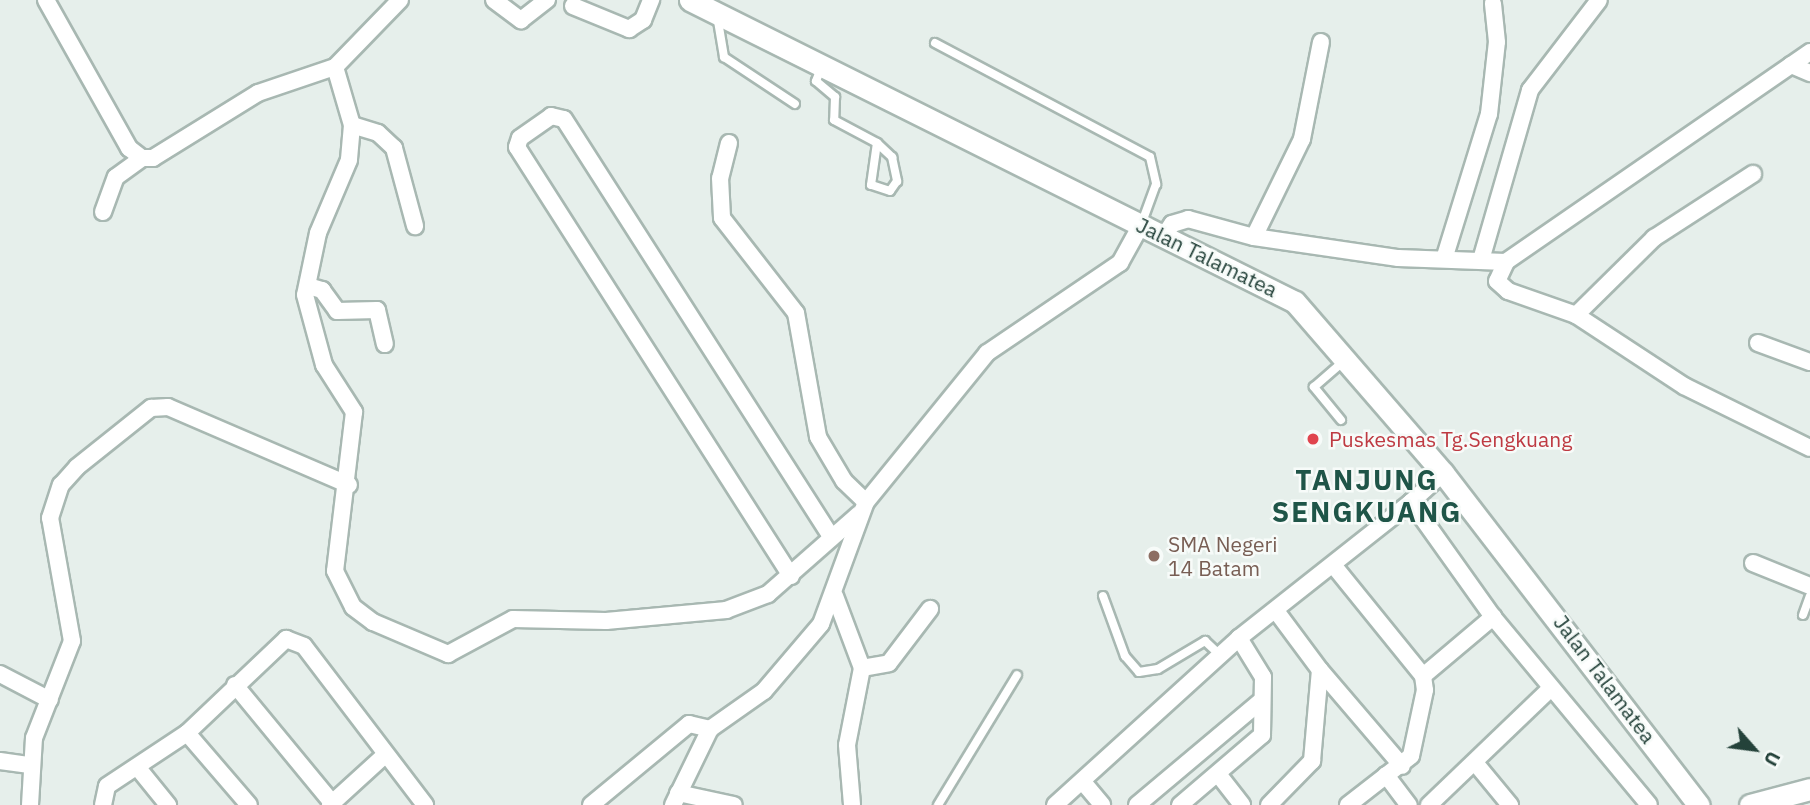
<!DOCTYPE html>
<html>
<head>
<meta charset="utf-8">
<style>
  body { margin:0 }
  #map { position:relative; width:1810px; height:805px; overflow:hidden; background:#e6efeb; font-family:"IBM Plex Sans",sans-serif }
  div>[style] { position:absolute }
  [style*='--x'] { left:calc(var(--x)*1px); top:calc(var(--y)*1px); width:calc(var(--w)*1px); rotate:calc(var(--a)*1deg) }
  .roads { filter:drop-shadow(2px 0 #a8b8b2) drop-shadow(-2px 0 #a8b8b2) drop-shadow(0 2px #a8b8b2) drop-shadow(0 -2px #a8b8b2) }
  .lane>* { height:8px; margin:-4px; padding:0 4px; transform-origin:4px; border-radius:4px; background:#fff }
  .street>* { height:16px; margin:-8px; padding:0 8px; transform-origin:8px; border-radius:8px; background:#fff }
  .secondary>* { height:21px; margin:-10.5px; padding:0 10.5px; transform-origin:10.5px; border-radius:10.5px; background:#fff }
  .dots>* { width:19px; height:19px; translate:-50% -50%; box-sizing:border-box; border:4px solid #f7fbf9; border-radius:50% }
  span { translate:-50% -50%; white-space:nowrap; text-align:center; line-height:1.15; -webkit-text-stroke:5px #f7fbf9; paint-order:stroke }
  .street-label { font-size:21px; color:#24423a }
  .health-label { font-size:21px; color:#be3a42 }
  .left { translate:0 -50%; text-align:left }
  .education-label { font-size:21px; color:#785e54 }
  .district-label { font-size:28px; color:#1f5548; font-weight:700; letter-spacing:2px }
  .north { position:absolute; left:1719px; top:714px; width:70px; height:70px; -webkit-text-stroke:5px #f7fbf9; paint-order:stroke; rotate:118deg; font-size:19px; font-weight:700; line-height:28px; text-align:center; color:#24423a }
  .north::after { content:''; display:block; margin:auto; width:24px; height:32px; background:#24423a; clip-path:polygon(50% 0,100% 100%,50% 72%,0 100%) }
</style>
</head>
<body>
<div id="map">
  <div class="roads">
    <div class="lane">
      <i style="--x:717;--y:15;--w:43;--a:80.5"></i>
      <i style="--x:724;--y:57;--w:85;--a:33.5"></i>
      <i style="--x:935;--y:43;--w:243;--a:27.9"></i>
      <i style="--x:1150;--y:157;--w:28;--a:77"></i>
      <i style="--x:1156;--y:184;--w:44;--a:110.1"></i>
      <i style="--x:821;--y:68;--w:14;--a:111"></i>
      <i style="--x:816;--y:81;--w:25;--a:40"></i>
      <i style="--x:835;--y:97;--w:23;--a:92"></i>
      <i style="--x:834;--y:120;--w:49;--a:28.1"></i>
      <i style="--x:877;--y:143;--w:21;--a:43"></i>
      <i style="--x:892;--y:157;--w:25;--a:78"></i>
      <i style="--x:897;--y:181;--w:12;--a:125"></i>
      <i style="--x:890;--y:191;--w:20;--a:-162"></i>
      <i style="--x:871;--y:185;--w:42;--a:-81.9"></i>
      <i style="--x:1341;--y:420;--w:43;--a:-129.3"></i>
      <i style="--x:1314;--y:387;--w:40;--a:-41"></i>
      <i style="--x:1103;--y:596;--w:64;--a:69.9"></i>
      <i style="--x:1125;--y:656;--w:21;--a:49"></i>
      <i style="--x:1139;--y:672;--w:19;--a:-9"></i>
      <i style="--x:1158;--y:669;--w:55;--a:-30.8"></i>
      <i style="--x:1205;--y:641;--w:21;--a:43"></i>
      <i style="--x:1803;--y:615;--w:20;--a:-70"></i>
      <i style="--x:938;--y:805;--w:152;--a:-58.7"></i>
    </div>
    <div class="street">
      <i style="--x:46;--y:0;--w:170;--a:60.7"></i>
      <i style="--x:129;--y:148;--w:16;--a:38"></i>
      <i style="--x:142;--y:158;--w:11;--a:0"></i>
      <i style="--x:153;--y:158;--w:123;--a:-31.8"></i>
      <i style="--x:258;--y:93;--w:81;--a:-18.7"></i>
      <i style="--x:400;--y:0;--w:93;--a:134.1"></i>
      <i style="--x:335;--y:67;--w:60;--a:73.7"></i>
      <i style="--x:352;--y:125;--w:35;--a:95"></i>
      <i style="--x:349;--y:160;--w:79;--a:113"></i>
      <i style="--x:318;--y:233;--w:63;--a:101.8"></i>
      <i style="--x:305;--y:295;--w:73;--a:74.8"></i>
      <i style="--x:324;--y:365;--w:56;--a:57.4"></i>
      <i style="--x:354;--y:412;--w:160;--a:96.8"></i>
      <i style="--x:335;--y:571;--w:40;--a:63.4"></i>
      <i style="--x:353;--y:607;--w:25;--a:37"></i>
      <i style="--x:373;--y:622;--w:82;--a:23.1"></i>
      <i style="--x:448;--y:654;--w:74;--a:-28.3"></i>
      <i style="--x:513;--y:619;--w:93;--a:1.2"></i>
      <i style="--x:606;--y:621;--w:121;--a:-5.2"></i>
      <i style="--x:726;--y:610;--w:45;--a:-20.9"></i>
      <i style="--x:768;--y:594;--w:121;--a:-41.3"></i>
      <i style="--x:494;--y:0;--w:34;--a:37"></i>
      <i style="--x:521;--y:20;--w:33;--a:-38"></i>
      <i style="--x:573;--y:6;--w:61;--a:22.3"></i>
      <i style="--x:629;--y:29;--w:17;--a:-33"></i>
      <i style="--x:643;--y:20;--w:22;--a:-68"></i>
      <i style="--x:1321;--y:42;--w:99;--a:101.1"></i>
      <i style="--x:1302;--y:139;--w:109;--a:116.1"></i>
      <i style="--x:1254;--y:237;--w:146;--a:8.3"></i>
      <i style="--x:1398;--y:258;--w:108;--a:2.1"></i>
      <i style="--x:1810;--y:52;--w:369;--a:145.4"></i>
      <i style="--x:1506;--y:262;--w:21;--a:115"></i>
      <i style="--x:1497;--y:281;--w:15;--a:42"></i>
      <i style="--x:1508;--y:291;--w:72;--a:19.4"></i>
      <i style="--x:1576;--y:315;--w:129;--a:33.3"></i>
      <i style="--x:1684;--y:386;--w:140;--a:26.2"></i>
      <i style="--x:1791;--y:65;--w:21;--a:23"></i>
      <i style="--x:352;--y:125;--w:27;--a:17"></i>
      <i style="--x:378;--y:133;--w:22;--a:43"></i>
      <i style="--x:394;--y:148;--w:81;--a:74.9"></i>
      <i style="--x:729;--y:143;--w:36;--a:104"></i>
      <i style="--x:720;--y:178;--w:40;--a:87.1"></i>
      <i style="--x:722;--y:218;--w:120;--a:52.1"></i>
      <i style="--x:796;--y:313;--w:126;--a:79.9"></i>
      <i style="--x:818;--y:437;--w:51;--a:59.4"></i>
      <i style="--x:844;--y:481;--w:30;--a:44"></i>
      <i style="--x:103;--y:212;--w:37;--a:-70"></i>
      <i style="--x:116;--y:177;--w:32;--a:-36"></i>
      <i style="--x:1163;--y:237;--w:16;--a:-55"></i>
      <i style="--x:1172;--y:224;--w:17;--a:-17"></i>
      <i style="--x:1188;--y:219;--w:68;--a:15.3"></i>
      <i style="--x:1445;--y:256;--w:149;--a:-72.8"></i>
      <i style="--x:1489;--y:114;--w:72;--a:-83.7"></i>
      <i style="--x:1497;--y:42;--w:39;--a:-96"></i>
      <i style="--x:1481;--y:260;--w:177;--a:-73.9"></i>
      <i style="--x:1530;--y:90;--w:113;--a:-52.5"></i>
      <i style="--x:308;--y:286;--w:15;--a:16"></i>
      <i style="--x:322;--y:290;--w:26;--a:54"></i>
      <i style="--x:337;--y:311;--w:40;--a:-1.4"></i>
      <i style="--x:377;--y:310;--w:35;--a:77"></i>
      <i style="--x:1576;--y:315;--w:110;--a:-44.6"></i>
      <i style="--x:1654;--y:238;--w:118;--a:-32.9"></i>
      <i style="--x:1758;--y:343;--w:55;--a:20.1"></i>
      <i style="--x:1443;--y:473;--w:43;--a:137.8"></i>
      <i style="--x:1411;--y:502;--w:141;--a:54.5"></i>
      <i style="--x:1493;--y:617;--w:244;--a:50.3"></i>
      <i style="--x:1753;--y:563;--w:61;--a:22"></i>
      <i style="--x:1334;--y:566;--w:141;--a:51"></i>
      <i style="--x:1423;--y:676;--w:14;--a:82"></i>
      <i style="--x:1425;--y:690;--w:67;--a:102"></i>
      <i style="--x:1411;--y:756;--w:80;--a:142.1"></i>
      <i style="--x:791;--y:576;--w:509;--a:-122.57"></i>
      <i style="--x:517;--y:147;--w:9;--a:-72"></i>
      <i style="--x:520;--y:138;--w:38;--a:-35"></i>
      <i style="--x:551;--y:116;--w:13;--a:13"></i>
      <i style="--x:564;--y:119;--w:494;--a:57.4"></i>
      <i style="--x:835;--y:596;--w:77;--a:69.4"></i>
      <i style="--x:862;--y:668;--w:78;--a:101"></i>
      <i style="--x:847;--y:745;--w:60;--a:85.2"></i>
      <i style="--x:862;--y:668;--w:27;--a:-10"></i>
      <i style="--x:889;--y:663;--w:68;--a:-52.8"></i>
      <i style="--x:1320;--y:670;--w:126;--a:49.5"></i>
      <i style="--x:0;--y:674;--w:56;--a:27.5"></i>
      <i style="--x:1423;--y:676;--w:92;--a:-40.1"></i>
      <i style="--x:235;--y:685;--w:156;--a:50.5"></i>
      <i style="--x:187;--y:733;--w:95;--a:49.3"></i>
      <i style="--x:0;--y:761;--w:30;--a:8"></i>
      <i style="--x:1477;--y:765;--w:52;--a:50.5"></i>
      <i style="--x:138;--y:768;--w:48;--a:51"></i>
      <i style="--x:1218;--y:774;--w:39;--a:52"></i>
      <i style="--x:1386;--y:775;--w:38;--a:53"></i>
      <i style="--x:1083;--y:782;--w:30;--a:50"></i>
      <i style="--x:678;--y:793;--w:57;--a:12.1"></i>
      <i style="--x:30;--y:805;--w:67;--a:-86.6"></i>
      <i style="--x:34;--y:738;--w:104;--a:-68.6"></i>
      <i style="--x:72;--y:641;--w:125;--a:-100.1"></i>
      <i style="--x:50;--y:518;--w:35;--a:-72"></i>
      <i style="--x:61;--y:485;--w:24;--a:-48"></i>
      <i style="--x:77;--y:467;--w:95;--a:-38.6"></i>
      <i style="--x:151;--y:408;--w:17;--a:-3"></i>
      <i style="--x:168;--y:407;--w:197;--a:23.3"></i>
      <i style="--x:103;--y:805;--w:19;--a:-78"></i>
      <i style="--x:107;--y:786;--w:96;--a:-33.5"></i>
      <i style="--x:187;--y:733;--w:137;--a:-43.5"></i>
      <i style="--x:286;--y:639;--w:19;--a:21"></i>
      <i style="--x:304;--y:646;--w:200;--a:52.7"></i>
      <i style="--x:330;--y:805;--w:74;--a:-42.3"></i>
      <i style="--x:591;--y:805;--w:127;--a:-39.6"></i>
      <i style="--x:689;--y:724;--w:22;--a:13"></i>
      <i style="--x:673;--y:805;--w:85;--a:-64"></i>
      <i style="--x:710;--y:729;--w:66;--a:-35.1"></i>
      <i style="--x:764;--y:691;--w:88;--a:-49.6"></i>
      <i style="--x:821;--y:624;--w:130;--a:-69.8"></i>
      <i style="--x:866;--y:502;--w:192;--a:-50.9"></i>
      <i style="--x:987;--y:353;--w:161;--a:-34.1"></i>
      <i style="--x:1120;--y:263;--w:43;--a:-61.1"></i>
      <i style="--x:1055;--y:805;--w:248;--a:-42.2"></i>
      <i style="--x:1239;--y:638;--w:219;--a:-38.3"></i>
      <i style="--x:1137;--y:805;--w:163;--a:-40"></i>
      <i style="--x:1180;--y:805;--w:108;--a:-40.5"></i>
      <i style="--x:1262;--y:735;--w:58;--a:-89"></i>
      <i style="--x:1263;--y:677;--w:46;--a:-121.6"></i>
      <i style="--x:1269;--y:805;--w:62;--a:-45.7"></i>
      <i style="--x:1312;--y:761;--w:91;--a:-85"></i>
      <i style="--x:1320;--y:670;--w:72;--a:-126.6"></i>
      <i style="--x:1429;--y:805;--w:169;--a:-43.8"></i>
    </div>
    <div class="secondary">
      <i style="--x:690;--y:0;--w:676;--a:26.53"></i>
      <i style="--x:1295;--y:302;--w:226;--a:49.1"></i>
      <i style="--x:1443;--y:473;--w:419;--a:52.4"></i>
      <i style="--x:1750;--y:805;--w:62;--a:-14.9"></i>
    </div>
  </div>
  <div class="dots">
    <i style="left:1313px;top:439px;background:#e0444e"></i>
    <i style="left:1154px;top:556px;background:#8d6e63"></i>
  </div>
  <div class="street-label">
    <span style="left:1207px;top:257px;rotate:26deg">Jalan Talamatea</span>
    <span style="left:1605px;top:679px;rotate:53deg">Jalan Talamatea</span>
  </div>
  <div class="health-label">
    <span class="left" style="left:1329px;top:439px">Puskesmas Tg.Sengkuang</span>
  </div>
  <div class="education-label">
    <span class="left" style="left:1168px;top:556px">SMA Negeri<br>14 Batam</span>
  </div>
  <div class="district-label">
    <span style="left:1367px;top:496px">TANJUNG<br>SENGKUANG</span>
  </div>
  <div class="north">U</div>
</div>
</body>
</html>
